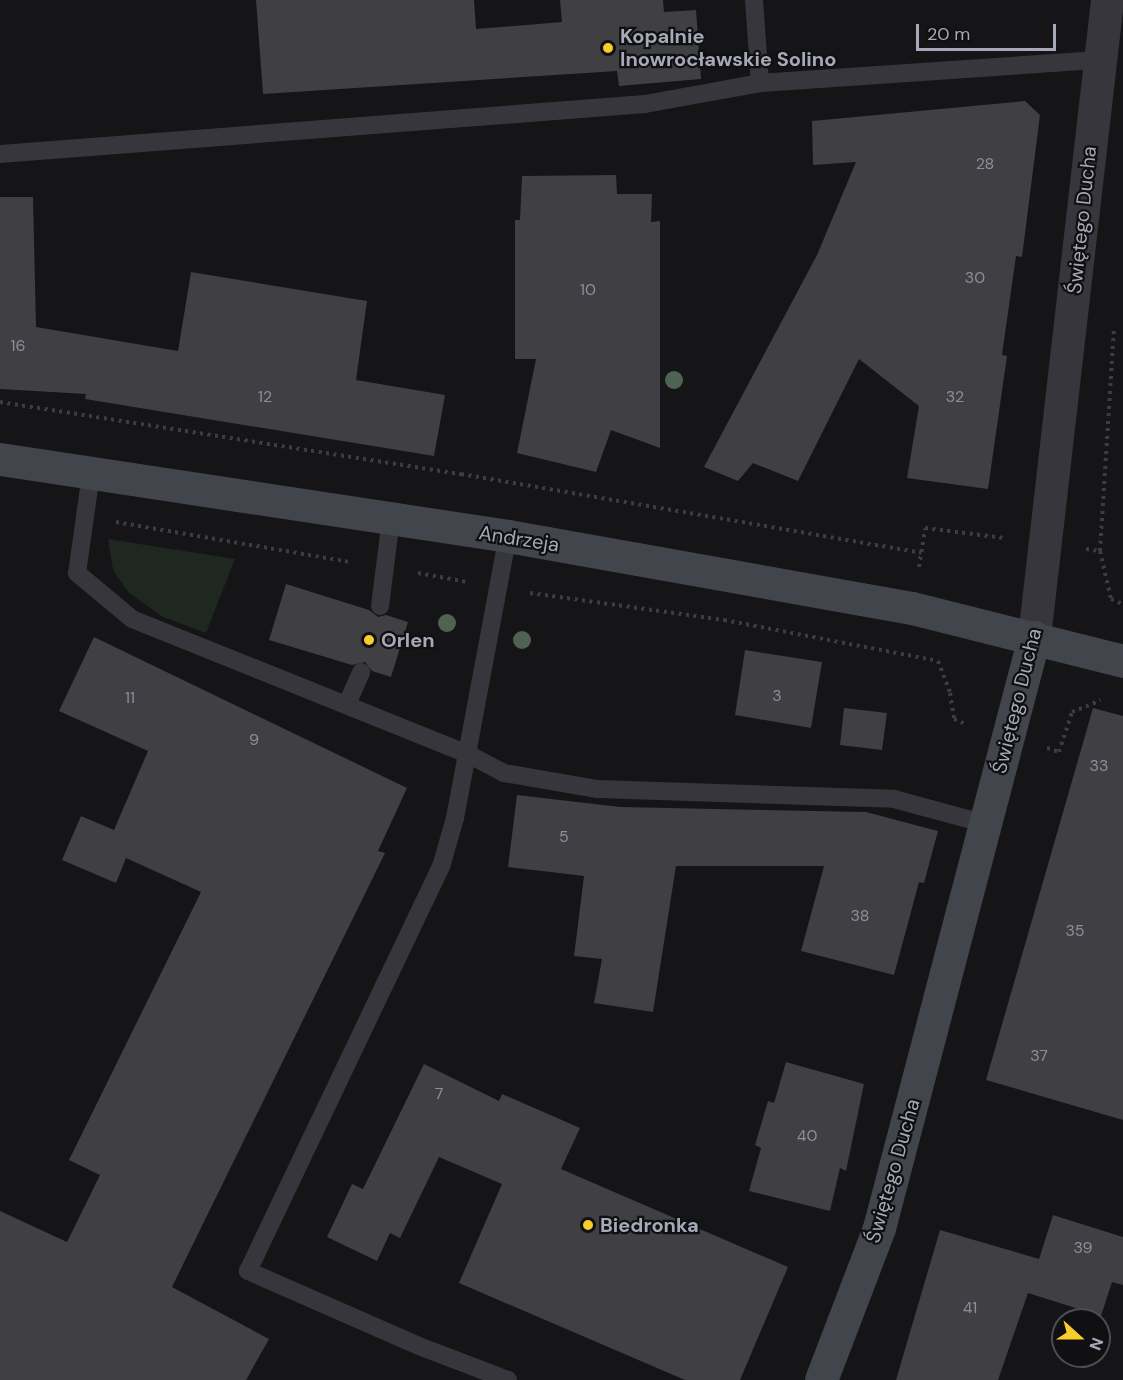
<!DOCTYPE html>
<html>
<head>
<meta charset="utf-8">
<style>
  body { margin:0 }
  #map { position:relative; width:1123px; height:1380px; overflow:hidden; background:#151517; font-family:"DM Sans",sans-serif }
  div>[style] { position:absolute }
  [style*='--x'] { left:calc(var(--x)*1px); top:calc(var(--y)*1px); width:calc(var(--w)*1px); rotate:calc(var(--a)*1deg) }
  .green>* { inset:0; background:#1f2721 }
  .building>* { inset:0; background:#3f3f44 }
  .path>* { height:4px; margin-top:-2px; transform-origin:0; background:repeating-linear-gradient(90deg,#3c3d43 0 3px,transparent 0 7.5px) }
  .lane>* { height:18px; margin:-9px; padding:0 9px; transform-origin:9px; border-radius:9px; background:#36363c }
  .street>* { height:33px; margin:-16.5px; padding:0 16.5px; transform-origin:16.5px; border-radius:16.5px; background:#36363c }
  .secondary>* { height:33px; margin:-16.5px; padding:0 16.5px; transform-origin:16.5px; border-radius:16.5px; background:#43454c }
  .trees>* { width:18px; height:18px; margin:-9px; border-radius:50%; background:#4e6352 }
  .dots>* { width:16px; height:16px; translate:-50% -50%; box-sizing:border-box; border:3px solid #101012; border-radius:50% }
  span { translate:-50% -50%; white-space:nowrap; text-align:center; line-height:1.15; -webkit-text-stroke:4.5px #101012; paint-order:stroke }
  .number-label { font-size:16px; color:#8c8e9a }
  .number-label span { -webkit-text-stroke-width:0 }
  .poi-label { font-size:20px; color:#a6a9b7; font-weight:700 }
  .left { translate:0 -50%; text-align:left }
  .street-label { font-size:20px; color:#a6a9b7 }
  .north { position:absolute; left:1051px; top:1308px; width:60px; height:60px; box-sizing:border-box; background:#101012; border:2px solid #4c4d54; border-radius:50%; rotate:111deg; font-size:16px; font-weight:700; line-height:24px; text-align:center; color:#a6a9b7 }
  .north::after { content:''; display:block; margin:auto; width:21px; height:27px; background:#f8cc2b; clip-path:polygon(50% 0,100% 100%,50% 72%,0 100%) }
  .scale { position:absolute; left:916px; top:24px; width:140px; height:27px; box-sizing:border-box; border:3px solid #a6a9b7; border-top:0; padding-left:8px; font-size:18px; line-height:21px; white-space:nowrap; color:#a6a9b7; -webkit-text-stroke:4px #101012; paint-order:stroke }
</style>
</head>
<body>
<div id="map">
  <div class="green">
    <i style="clip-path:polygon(108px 539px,235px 559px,206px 633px,163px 617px,129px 593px,113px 570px)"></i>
  </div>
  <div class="building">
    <i style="clip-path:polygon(256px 0,474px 0,476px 29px,562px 22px,560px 0,663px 0,664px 12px,696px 10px,701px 79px,619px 86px,617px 71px,263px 94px)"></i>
    <i style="clip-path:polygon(1025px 101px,1040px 115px,1022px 257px,1016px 256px,1002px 355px,1007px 356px,988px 489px,907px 478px,919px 406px,859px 359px,798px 481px,753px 463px,738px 481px,704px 467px,817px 255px,856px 162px,813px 165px,812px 121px)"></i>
    <i style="clip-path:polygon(616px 175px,617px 194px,652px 194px,651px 222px,660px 221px,660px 448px,611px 430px,596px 472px,517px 453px,536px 359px,515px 359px,515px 220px,520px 220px,522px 176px)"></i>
    <i style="clip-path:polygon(0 197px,33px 197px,36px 327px,178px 351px,191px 272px,367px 301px,356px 380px,445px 395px,434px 456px,85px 399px,86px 394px,0 389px)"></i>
    <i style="clip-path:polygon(286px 584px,369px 610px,378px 617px,386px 615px,408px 622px,391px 677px,372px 671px,365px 662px,352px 665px,269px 640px)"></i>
    <i style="clip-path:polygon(94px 637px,407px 788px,378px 851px,385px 853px,172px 1287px,269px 1339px,246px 1380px,0 1380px,0 1211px,67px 1242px,100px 1175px,69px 1160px,201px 892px,126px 858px,116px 883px,62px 860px,81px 816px,114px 830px,148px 751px,59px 711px)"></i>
    <i style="clip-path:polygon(745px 650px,822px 662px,811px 728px,735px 715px)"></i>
    <i style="clip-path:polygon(844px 708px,887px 713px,882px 750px,840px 745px)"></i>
    <i style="clip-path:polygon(1093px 708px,1123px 716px,1123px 1120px,986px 1080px)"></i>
    <i style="clip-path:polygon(517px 795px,620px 807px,866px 812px,938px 831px,924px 883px,919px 882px,894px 975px,801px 951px,824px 866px,676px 866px,653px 1012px,594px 1003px,602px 959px,574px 956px,584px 876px,508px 867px)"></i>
    <i style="clip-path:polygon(786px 1062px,864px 1084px,846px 1171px,840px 1168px,830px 1211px,749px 1191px,761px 1148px,755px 1145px,768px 1101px,774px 1103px)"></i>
    <i style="clip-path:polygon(424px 1064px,499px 1101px,502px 1094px,580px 1128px,561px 1169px,788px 1267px,740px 1380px,685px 1380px,459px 1283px,502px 1184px,439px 1157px,400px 1238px,390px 1233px,377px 1261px,327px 1237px,352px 1184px,363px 1189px)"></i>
    <i style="clip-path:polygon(1053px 1215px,1123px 1237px,1123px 1285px,1112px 1282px,1101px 1316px,1028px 1293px,998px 1380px,896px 1380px,940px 1230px,1039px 1259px)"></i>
  </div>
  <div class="path">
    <i style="--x:0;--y:402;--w:467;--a:8.9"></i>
    <i style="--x:461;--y:474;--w:467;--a:9.7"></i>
    <i style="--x:116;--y:522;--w:238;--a:9.7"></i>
    <i style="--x:1086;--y:549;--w:14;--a:8"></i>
    <i style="--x:1100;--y:551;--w:49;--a:77.1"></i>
    <i style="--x:1111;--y:599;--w:13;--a:23"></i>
    <i style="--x:1100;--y:551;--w:223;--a:-86.4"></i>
    <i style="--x:919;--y:567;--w:39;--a:-81"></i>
    <i style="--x:925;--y:528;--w:80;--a:7.2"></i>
    <i style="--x:418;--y:573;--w:50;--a:10.4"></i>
    <i style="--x:530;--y:593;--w:196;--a:7.9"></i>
    <i style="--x:724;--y:620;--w:218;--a:10.8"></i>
    <i style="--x:938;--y:661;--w:34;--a:69"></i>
    <i style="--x:950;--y:693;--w:26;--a:81"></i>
    <i style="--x:954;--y:719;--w:15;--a:23"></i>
    <i style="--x:1047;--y:748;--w:13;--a:18"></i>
    <i style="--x:1059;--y:752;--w:42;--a:-72"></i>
    <i style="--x:1072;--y:712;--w:31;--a:-22"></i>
  </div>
  <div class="lane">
    <i style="--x:754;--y:0;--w:83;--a:85.9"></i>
    <i style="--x:0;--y:154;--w:647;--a:-4.43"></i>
    <i style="--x:645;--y:104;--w:117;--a:-10.3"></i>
    <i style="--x:760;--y:83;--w:340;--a:-3.9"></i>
    <i style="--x:91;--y:474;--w:100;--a:98"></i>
    <i style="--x:77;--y:573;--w:72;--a:39.9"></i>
    <i style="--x:132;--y:619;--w:360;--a:21.9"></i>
    <i style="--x:466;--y:753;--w:43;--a:27.8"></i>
    <i style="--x:504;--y:773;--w:95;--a:9.7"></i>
    <i style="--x:598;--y:789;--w:296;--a:1.9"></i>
    <i style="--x:894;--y:799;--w:95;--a:15.2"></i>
    <i style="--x:380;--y:606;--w:88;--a:-82.8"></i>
    <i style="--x:347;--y:704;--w:35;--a:-66"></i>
    <i style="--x:508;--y:1380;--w:95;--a:-159.1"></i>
    <i style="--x:419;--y:1346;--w:187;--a:-156.3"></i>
    <i style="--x:248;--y:1271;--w:448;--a:-64.5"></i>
    <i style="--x:441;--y:867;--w:51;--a:-74.1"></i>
    <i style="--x:455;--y:818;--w:287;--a:-79.4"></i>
  </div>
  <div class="street">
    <i style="--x:1034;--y:637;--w:641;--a:-83.46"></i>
  </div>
  <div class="secondary">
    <i style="--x:0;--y:459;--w:514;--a:8.62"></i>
    <i style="--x:508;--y:536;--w:410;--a:10.1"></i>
    <i style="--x:912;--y:608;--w:218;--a:14.1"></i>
    <i style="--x:821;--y:1380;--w:163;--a:-69.1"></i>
    <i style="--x:879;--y:1228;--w:611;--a:-75.3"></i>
  </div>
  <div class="trees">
    <i style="left:674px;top:380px"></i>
    <i style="left:447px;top:623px"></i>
    <i style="left:522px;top:640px"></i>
  </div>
  <div class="dots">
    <i style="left:608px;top:48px;background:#f8cc2b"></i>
    <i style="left:369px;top:640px;background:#f8cc2b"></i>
    <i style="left:588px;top:1225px;background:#f8cc2b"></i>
  </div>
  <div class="number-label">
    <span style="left:985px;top:164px">28</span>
    <span style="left:975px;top:278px">30</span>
    <span style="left:588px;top:290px">10</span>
    <span style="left:18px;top:346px">16</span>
    <span style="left:265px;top:397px">12</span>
    <span style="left:955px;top:397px">32</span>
    <span style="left:777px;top:696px">3</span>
    <span style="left:130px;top:698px">11</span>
    <span style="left:254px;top:740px">9</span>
    <span style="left:1099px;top:766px">33</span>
    <span style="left:564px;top:837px">5</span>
    <span style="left:860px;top:916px">38</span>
    <span style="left:1075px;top:931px">35</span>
    <span style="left:1039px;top:1056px">37</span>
    <span style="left:439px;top:1094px">7</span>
    <span style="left:807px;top:1136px">40</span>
    <span style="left:1083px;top:1248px">39</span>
    <span style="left:970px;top:1308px">41</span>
  </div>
  <div class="poi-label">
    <span class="left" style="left:620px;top:48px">Kopalnie<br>Inowrocławskie Solino</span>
    <span class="left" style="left:381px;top:640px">Orlen</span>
    <span class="left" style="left:600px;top:1225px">Biedronka</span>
  </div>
  <div class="street-label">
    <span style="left:1082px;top:220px;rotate:-84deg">Świętego Ducha</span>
    <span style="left:519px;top:539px;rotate:9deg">Andrzeja</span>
    <span style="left:1017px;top:701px;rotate:-76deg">Świętego Ducha</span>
    <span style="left:893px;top:1171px;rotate:-74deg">Świętego Ducha</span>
  </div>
  <div class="north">N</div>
  <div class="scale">20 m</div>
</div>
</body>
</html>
